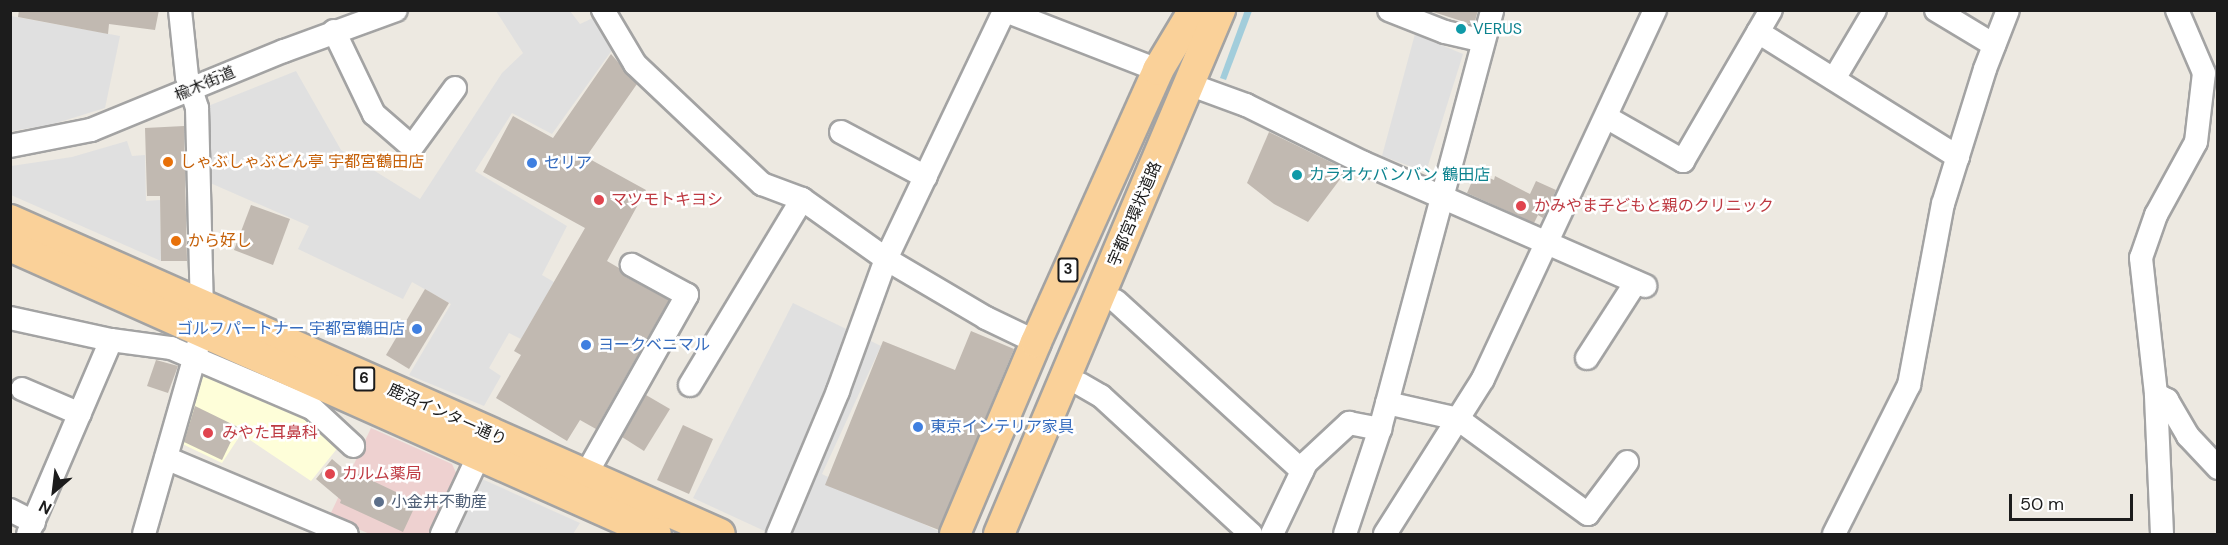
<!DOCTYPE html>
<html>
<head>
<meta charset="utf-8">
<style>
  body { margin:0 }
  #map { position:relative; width:2228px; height:545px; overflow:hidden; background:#ede9e1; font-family:"DM Sans","Noto Sans JP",sans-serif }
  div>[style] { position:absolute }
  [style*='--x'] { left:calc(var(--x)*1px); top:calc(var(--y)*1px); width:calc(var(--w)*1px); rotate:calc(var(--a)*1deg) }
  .commercial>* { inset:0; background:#eed1d0 }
  .education>* { inset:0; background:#fefed9 }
  .parking>* { inset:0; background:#e0e0e0 }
  .water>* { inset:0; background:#a2cddb }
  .building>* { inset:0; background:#c1b9b1 }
  .roads { filter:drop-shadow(2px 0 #a3a3a3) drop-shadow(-2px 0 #a3a3a3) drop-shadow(0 2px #a3a3a3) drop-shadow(0 -2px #a3a3a3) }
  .minor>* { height:22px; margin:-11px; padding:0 11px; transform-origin:11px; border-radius:11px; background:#fff }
  .major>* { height:30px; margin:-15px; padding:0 15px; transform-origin:15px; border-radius:15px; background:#fad199 }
  .dots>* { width:16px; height:16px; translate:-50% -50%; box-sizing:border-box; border:3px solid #fff; border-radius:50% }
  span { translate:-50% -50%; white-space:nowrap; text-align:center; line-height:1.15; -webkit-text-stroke:5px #fff; paint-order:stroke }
  .shield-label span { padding:2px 4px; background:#fff; border:2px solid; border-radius:4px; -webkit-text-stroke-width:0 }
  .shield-label { font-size:15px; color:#1c1c1c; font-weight:700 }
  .culture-label { font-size:16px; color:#0d838f }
  .left { translate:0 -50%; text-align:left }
  .street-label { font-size:16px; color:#1c1c1c }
  .food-label { font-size:16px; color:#c56008 }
  .shop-label { font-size:16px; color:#366cbe }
  .right { translate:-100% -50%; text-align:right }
  .health-label { font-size:16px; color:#be3a42 }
  .service-label { font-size:16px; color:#4e5e75 }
  .frame { position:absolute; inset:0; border:12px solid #1c1c1c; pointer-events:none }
  .north { position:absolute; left:24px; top:461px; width:60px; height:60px; -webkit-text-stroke:4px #fff; paint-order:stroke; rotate:208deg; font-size:16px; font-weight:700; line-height:24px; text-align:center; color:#1c1c1c }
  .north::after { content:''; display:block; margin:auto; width:21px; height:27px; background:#1c1c1c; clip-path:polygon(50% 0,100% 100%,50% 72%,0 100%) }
  .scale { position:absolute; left:2009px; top:494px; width:124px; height:27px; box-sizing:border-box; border:3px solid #1c1c1c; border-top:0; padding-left:8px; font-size:18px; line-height:21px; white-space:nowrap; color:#1c1c1c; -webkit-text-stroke:4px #fff; paint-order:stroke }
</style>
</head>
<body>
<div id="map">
  <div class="commercial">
    <i style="clip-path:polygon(371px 428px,452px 464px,458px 477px,432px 534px,370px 534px,329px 517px)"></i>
  </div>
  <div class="education">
    <i style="clip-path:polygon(195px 367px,310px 414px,340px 445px,311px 481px,241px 434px,222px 463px,174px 440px)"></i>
  </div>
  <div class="parking">
    <i style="clip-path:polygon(496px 11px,570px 11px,580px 24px,597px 16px,615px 46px,552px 134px,512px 113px,475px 171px,567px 226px,542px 275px,554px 282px,521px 339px,509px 333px,489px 368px,501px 376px,484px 406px,409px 375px,451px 304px,412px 282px,403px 299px,298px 249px,309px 226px,208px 182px,208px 106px,296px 71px,341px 150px,420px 199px,502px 73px,523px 53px)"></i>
    <i style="clip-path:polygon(11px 16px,120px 36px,105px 108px,50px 125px,11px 131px)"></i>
    <i style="clip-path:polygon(1415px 34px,1463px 54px,1426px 172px,1382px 156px)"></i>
    <i style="clip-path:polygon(127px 141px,132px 156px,145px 155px,146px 201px,160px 200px,161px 261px,11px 195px,11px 166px,72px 157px)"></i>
    <i style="clip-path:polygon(793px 303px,881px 346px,822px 474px,944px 534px,771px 534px,693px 498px)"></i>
    <i style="clip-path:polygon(482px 479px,580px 523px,573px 534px,449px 534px,472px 484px)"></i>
  </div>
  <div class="water">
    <i style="clip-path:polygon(1245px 10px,1252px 11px,1226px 80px,1220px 78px)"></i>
  </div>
  <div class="building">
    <i style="clip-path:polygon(19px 10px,159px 10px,155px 30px,109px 24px,108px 34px,18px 17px)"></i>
    <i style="clip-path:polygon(1427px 10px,1478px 10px,1474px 25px)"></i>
    <i style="clip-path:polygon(611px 54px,637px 84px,586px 157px,646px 190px,607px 261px,619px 268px,626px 277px,669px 300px,596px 429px,580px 420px,567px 441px,496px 398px,521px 355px,514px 351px,585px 228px,483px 172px,513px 116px,553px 138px)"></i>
    <i style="clip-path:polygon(184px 126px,187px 261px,161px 261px,160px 196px,147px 196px,145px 128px)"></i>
    <i style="clip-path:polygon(1269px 132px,1347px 170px,1308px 222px,1274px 204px,1247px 183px)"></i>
    <i style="clip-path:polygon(1476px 172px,1494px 180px,1495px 176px,1530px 194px,1536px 181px,1556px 190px,1543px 218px,1538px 215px,1534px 223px,1467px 193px)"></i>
    <i style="clip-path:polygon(251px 205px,290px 219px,273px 265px,234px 250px)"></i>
    <i style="clip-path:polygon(425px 289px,449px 303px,409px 369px,386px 355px)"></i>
    <i style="clip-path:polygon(971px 331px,1014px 349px,939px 530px,825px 485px,883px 341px,955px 370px)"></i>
    <i style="clip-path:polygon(156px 360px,178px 366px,168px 393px,147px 386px)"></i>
    <i style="clip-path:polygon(646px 395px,670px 409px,644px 451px,622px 437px)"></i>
    <i style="clip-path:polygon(195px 406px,238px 427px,222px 460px,184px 442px)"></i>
    <i style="clip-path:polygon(683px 425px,713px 439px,689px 494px,657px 480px)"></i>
    <i style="clip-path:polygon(332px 459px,352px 476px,354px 472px,417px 502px,403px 532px,340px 503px,341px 500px,316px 479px)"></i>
  </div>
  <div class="roads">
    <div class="minor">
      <i style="--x:180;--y:10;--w:67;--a:84"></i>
      <i style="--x:187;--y:77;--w:33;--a:72"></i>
      <i style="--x:197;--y:108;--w:198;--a:88.6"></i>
      <i style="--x:603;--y:10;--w:63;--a:59.3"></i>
      <i style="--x:635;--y:64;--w:175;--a:43.4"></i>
      <i style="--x:762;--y:184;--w:43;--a:20.6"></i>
      <i style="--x:802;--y:199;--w:103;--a:35.5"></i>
      <i style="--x:886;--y:259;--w:116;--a:30.5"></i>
      <i style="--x:986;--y:318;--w:55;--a:25.6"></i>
      <i style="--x:1003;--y:10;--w:166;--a:21.2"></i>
      <i style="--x:1389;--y:10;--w:60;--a:21.4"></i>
      <i style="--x:1445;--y:32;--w:39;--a:13"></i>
      <i style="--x:1936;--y:10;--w:68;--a:31.1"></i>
      <i style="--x:334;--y:31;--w:92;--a:64.3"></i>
      <i style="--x:374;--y:114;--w:50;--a:41"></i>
      <i style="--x:412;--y:147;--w:73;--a:-53.9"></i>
      <i style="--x:1758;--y:32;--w:236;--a:32"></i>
      <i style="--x:1834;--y:79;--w:80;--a:-59.3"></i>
      <i style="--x:1202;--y:89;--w:47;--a:20"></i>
      <i style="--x:1246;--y:105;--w:131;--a:26.2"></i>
      <i style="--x:1364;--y:163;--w:307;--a:23.6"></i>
      <i style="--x:1606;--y:117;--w:89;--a:29.7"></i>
      <i style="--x:1683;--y:161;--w:175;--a:-59.8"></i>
      <i style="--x:841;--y:132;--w:96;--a:27.9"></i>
      <i style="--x:10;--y:146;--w:83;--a:-11.2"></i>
      <i style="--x:91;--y:130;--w:209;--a:-22.3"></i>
      <i style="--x:284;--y:51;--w:119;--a:-20.1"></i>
      <i style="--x:1116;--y:301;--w:252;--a:42.4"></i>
      <i style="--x:10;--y:318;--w:103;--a:12.3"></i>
      <i style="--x:111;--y:340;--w:61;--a:7.6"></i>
      <i style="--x:171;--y:348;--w:153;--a:23.1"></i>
      <i style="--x:312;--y:408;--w:56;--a:42.8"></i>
      <i style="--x:1587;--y:358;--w:90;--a:-57.2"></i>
      <i style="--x:1080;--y:384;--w:24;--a:30"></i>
      <i style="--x:1101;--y:396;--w:204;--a:42.6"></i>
      <i style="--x:690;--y:385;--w:217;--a:-58.9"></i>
      <i style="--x:22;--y:389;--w:63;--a:23.3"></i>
      <i style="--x:2156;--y:394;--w:13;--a:29"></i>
      <i style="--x:2167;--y:400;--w:42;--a:59.7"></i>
      <i style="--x:2188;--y:436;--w:44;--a:46.8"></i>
      <i style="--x:1387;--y:403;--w:73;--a:12.7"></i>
      <i style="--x:1458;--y:419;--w:161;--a:36.2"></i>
      <i style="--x:1588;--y:514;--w:65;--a:-53.1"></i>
      <i style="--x:166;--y:458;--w:196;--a:22.8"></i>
      <i style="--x:585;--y:476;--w:208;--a:-60.6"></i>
      <i style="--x:687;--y:295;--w:63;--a:-151.4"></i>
      <i style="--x:10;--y:510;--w:27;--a:27"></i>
      <i style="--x:28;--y:534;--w:211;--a:-66.8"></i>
      <i style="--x:144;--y:534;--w:196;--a:-74"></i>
      <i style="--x:442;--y:534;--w:87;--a:-64.9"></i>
      <i style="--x:778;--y:534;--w:155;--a:-67.2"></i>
      <i style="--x:838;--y:391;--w:140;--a:-70"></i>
      <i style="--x:886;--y:259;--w:276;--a:-64.5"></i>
      <i style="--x:1272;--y:534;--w:79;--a:-64.4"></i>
      <i style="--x:1306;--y:463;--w:59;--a:-42.9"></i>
      <i style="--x:1349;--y:423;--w:32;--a:11"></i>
      <i style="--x:1345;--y:534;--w:111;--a:-71.6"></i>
      <i style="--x:1380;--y:429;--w:434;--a:-75"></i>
      <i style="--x:1385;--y:534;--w:183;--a:-57.7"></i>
      <i style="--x:1483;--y:379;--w:407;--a:-65"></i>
      <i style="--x:1834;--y:534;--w:167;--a:-63.3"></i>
      <i style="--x:1909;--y:385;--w:184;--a:-79.4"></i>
      <i style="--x:1943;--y:204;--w:141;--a:-72.7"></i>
      <i style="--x:1985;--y:69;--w:63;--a:-68.7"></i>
      <i style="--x:2162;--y:534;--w:140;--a:-92.5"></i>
      <i style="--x:2156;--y:394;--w:137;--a:-96.3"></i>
      <i style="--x:2141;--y:258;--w:46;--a:-70.8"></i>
      <i style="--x:2156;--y:215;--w:83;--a:-61.3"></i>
      <i style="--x:2196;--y:142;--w:69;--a:-83.4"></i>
      <i style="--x:2204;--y:73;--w:69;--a:-113.2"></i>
    </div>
    <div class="major">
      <i style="--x:10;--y:220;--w:776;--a:23.86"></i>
      <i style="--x:10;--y:246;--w:707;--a:24.03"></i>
      <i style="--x:955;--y:534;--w:208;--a:-67.1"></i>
      <i style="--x:1036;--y:342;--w:298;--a:-65.8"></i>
      <i style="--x:1158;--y:70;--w:70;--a:-59"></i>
      <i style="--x:999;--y:534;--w:569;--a:-67.13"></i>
    </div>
  </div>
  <div class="dots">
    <i style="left:1461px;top:29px;background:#0f9aa8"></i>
    <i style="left:168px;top:162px;background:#e8710a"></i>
    <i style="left:532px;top:163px;background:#3f7fe0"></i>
    <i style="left:1297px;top:175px;background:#0f9aa8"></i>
    <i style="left:599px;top:200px;background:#e0444e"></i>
    <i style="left:1521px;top:206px;background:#e0444e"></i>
    <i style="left:176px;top:241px;background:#e8710a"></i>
    <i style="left:417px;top:329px;background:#3f7fe0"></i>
    <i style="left:586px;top:345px;background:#3f7fe0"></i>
    <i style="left:918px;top:427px;background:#3f7fe0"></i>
    <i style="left:208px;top:433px;background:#e0444e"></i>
    <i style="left:330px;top:474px;background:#e0444e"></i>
    <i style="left:379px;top:502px;background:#5c6f8a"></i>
  </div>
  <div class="shield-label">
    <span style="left:1068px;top:270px">3</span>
    <span style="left:364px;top:379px">6</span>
  </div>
  <div class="culture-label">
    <span class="left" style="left:1473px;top:29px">VERUS</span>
    <span class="left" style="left:1309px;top:175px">カラオケバンバン 鶴田店</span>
  </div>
  <div class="street-label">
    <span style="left:205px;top:84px;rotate:-23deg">楡木街道</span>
    <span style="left:1135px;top:214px;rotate:-67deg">宇都宮環状道路</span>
    <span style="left:447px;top:415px;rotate:24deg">鹿沼インター通り</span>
  </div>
  <div class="food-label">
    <span class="left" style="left:180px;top:162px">しゃぶしゃぶどん亭 宇都宮鶴田店</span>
    <span class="left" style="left:188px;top:241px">から好し</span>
  </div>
  <div class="shop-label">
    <span class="left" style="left:544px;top:163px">セリア</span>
    <span class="right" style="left:405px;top:329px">ゴルフパートナー 宇都宮鶴田店</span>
    <span class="left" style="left:598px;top:345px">ヨークベニマル</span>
    <span class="left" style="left:930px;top:427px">東京インテリア家具</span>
  </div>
  <div class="health-label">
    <span class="left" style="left:611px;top:200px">マツモトキヨシ</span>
    <span class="left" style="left:1534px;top:206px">かみやま子どもと親のクリニック</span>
    <span class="left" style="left:222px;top:433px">みやた耳鼻科</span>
    <span class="left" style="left:342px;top:474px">カルム薬局</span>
  </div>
  <div class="service-label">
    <span class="left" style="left:391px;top:502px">小金井不動産</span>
  </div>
  <div class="frame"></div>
  <div class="north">N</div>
  <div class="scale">50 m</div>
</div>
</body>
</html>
